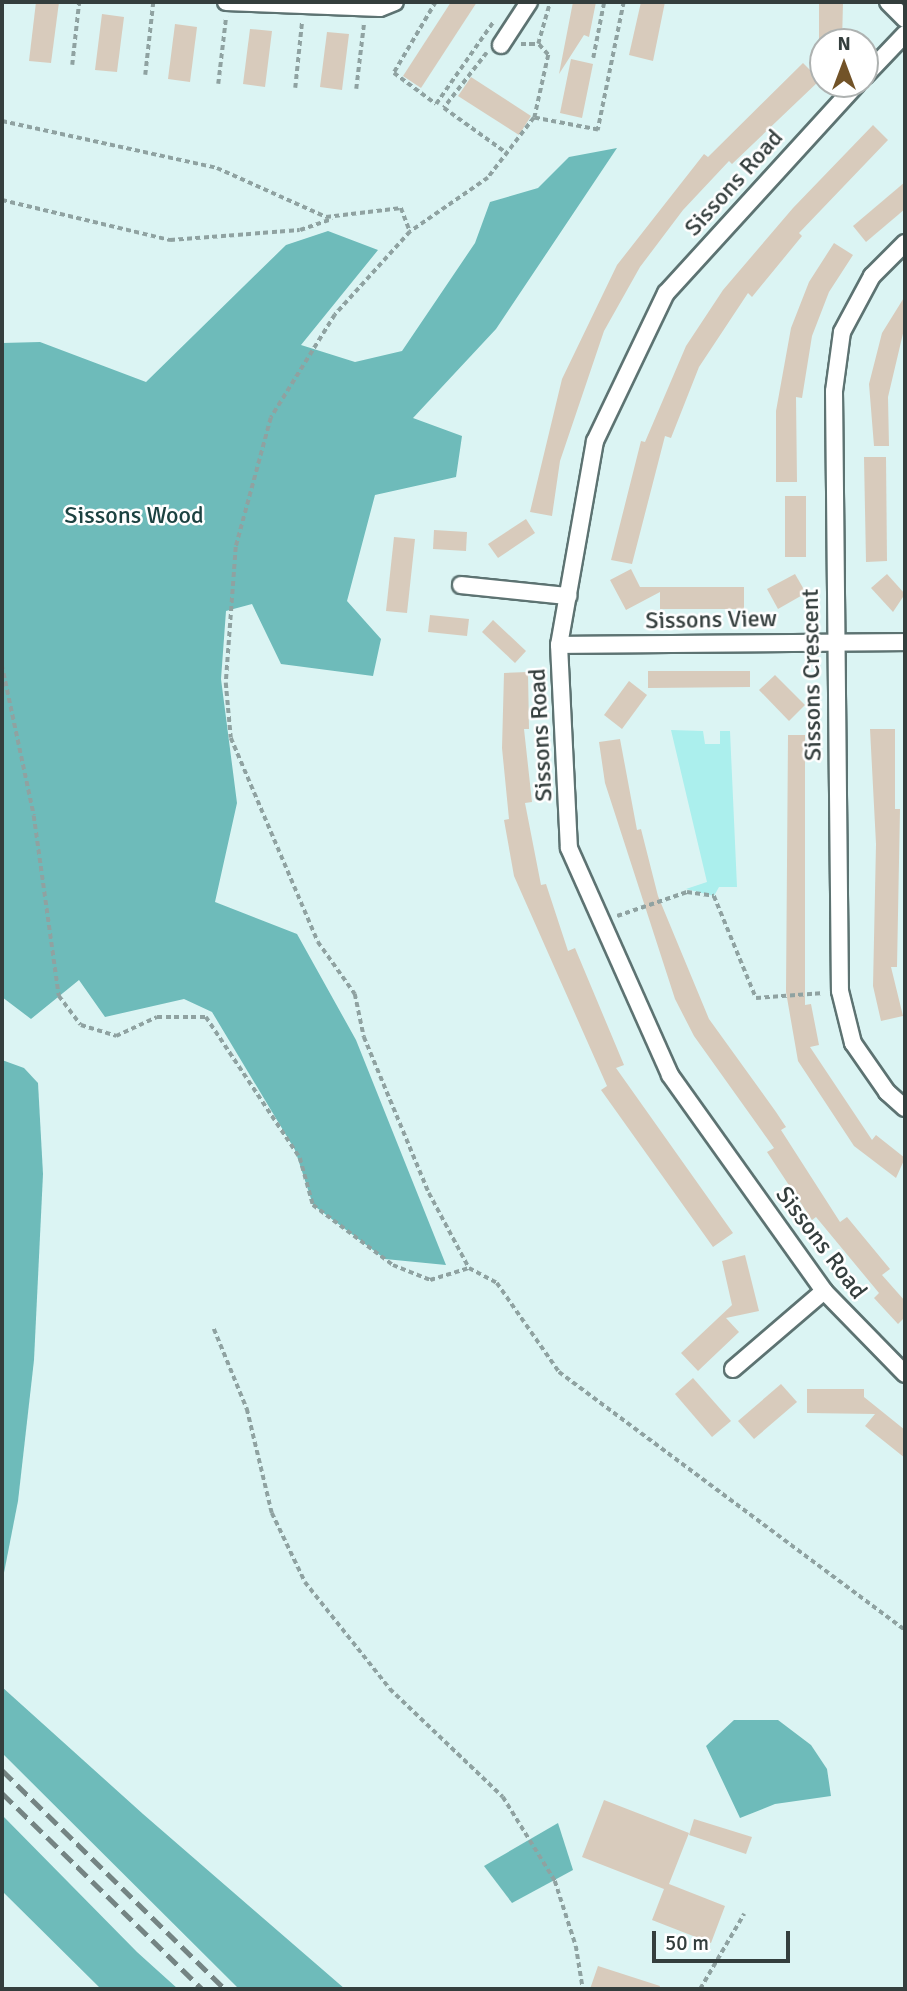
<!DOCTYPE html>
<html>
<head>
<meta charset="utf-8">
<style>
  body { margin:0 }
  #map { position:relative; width:907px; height:1991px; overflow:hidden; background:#dbf4f3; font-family:Signika,sans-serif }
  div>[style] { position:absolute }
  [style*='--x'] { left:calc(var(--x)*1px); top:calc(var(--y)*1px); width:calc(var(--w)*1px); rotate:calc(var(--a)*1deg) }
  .green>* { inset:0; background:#abefed }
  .forest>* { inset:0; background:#6ebbba }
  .building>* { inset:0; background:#d8cbbc }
  .path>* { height:3.5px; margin-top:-1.75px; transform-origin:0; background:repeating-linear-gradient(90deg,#8fa2a1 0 5px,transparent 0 8.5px) }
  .roads { filter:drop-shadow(2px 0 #5d7372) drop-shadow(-2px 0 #5d7372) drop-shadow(0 2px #5d7372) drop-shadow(0 -2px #5d7372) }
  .street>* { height:16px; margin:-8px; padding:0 8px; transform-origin:8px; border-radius:8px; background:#fff }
  .rail>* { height:5px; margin-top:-2.5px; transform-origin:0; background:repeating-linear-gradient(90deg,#748483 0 14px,transparent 0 21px) }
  span { translate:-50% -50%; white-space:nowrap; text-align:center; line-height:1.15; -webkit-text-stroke:5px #fff; paint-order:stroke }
  .street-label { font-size:24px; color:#343e3d }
  .park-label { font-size:24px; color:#1c4241 }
  .frame { position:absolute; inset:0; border:4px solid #343e3d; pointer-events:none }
  .north { position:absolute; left:809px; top:28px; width:70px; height:70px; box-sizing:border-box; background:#fff; border:2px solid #aeb2b1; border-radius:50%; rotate:0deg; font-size:19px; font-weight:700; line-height:28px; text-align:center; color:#343e3d }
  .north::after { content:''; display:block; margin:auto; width:24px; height:32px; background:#725328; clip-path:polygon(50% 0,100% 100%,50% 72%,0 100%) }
  .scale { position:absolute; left:652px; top:1931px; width:138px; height:32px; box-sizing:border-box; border:4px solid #343e3d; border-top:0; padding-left:9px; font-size:21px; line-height:24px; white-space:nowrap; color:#343e3d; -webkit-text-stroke:5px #fff; paint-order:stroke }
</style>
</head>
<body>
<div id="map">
  <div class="green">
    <i style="clip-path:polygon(671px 730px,703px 731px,705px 744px,720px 744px,720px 731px,730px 731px,737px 887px,719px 887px,714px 896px,686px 889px,707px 882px)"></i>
  </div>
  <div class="forest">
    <i style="clip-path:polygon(617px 148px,496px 329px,413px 418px,462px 436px,456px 477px,375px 495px,347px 601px,381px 639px,373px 676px,281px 664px,252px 604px,226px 611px,221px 679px,237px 803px,215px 902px,297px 934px,356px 1040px,446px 1265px,385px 1259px,313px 1205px,295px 1150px,212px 1012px,184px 999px,105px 1017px,79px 980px,31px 1019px,2px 997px,2px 343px,40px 342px,146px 382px,286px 245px,328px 231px,378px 250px,301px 345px,355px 362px,402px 351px,475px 243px,490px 202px,538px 188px,569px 157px)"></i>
    <i style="clip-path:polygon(2px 1060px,24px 1068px,38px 1083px,43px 1174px,34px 1360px,18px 1501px,2px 1583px)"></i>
    <i style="clip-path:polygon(2px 1687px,143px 1814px,345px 1989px,239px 1989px,2px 1753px)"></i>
    <i style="clip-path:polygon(734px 1720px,778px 1720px,811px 1745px,827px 1769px,831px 1796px,775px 1804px,740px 1818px,706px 1746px)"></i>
    <i style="clip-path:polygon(2px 1815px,137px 1952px,178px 1989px,101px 1989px,2px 1891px)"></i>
    <i style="clip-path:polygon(558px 1823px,573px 1870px,512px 1903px,484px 1866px)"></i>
  </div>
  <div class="building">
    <i style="clip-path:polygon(36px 2px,59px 2px,51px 63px,29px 61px)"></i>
    <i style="clip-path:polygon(451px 2px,477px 2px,421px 88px,403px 76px)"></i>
    <i style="clip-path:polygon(573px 2px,596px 2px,589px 37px,584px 35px,559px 74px)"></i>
    <i style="clip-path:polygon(641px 2px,665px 2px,653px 61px,629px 55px)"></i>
    <i style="clip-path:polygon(819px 2px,843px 2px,842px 42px,819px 42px)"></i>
    <i style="clip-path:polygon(102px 14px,124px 17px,117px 72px,95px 70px)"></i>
    <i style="clip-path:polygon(175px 24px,197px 27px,190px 82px,168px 79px)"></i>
    <i style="clip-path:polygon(250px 29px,272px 31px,265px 87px,243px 84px)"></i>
    <i style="clip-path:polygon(327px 32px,349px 34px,342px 90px,320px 87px)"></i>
    <i style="clip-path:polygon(571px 59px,593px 64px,582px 118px,560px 113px)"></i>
    <i style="clip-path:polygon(803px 63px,820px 80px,732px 164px,729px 161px,683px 210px,640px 267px,604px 331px,560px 461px,552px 516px,530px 512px,562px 379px,617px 265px,704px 154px,708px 157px)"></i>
    <i style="clip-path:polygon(471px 77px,531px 116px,519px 135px,458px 96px)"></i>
    <i style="clip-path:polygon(873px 125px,888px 140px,799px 233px,802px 236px,752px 297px,748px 293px,699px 367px,671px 438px,665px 436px,632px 564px,611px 560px,641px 441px,645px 442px,686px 346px,723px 290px,793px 208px)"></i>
    <i style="clip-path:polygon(905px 182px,905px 209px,866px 242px,853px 226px)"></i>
    <i style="clip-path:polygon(834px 243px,853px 255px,829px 292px,812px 336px,802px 398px,796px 397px,797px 482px,776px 482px,776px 411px,791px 328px,809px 282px)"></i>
    <i style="clip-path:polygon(905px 296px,905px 325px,888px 397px,889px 446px,874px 446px,869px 384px,882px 333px)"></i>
    <i style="clip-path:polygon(864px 457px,886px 457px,887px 561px,866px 562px)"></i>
    <i style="clip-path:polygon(785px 496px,806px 496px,806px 557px,785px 557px)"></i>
    <i style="clip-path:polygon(526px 519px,535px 533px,498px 558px,488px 544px)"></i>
    <i style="clip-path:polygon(434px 530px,467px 532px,466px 551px,433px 549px)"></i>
    <i style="clip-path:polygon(394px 537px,415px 539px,407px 613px,386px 611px)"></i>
    <i style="clip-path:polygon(631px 569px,640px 587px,744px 587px,744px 609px,660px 609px,660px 592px,626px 610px,610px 580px)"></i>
    <i style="clip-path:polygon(795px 574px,806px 593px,778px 609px,767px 589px)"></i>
    <i style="clip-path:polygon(887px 574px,905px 594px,893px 612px,871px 588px)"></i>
    <i style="clip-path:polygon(430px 615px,469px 619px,467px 636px,428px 632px)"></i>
    <i style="clip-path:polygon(493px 620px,526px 651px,515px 663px,482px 632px)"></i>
    <i style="clip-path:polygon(648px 671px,750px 671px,750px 687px,648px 688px)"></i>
    <i style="clip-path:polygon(528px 672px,529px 729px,524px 729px,532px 802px,525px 803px,541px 885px,546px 884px,568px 951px,575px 948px,624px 1065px,616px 1068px,733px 1233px,713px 1247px,601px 1090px,607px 1086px,514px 876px,504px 820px,509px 819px,502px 748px,504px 673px)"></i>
    <i style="clip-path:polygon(775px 675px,805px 705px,789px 721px,759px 690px)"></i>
    <i style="clip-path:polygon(629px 681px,647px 695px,622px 729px,604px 715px)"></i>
    <i style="clip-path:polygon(870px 729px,895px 729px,895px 809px,900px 809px,897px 967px,891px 967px,903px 1016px,881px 1021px,873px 986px,876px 844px)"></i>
    <i style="clip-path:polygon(788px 735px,805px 735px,805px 1005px,811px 1004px,819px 1045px,810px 1047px,872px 1140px,876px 1135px,905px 1158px,896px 1178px,854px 1146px,798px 1061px,786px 992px)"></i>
    <i style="clip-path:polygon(620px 739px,637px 830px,641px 829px,658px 896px,709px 1019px,776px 1112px,786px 1127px,781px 1130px,840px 1222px,847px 1217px,890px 1269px,882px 1275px,905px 1301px,905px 1317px,898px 1324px,874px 1298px,879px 1293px,816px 1217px,812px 1220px,767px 1152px,774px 1148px,694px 1036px,675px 999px,605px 783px,599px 742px)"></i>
    <i style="clip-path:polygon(745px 1255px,759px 1311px,726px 1318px,739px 1332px,698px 1371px,681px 1353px,732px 1305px,722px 1261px)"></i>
    <i style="clip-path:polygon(693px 1378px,731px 1421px,712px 1437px,675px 1394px)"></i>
    <i style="clip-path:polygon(781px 1384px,797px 1402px,754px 1439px,738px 1421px)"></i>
    <i style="clip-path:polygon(807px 1389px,864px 1389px,864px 1397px,905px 1430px,905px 1458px,865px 1426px,875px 1414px,807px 1413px)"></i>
    <i style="clip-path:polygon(604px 1800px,689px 1833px,669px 1884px,725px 1906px,711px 1943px,652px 1920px,664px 1889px,582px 1857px)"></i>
    <i style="clip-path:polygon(694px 1819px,752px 1837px,746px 1854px,689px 1835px)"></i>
    <i style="clip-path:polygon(598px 1966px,660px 1986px,659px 1989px,590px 1989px)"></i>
  </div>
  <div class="path">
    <i style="--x:436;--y:2;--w:82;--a:120.6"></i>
    <i style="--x:394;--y:73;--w:52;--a:36.4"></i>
    <i style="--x:436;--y:104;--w:101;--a:-55.1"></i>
    <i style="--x:624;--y:2;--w:131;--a:101.5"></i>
    <i style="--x:598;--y:130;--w:65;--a:-169.4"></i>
    <i style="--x:534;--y:118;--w:76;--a:127.5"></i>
    <i style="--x:488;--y:178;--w:95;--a:145.3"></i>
    <i style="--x:410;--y:232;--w:112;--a:132.1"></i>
    <i style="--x:335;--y:315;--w:121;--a:121.9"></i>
    <i style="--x:271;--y:418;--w:134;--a:105.2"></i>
    <i style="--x:236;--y:547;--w:136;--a:94.2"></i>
    <i style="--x:226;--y:683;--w:55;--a:84.8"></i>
    <i style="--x:231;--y:738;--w:222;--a:66.9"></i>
    <i style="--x:318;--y:942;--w:64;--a:54.6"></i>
    <i style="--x:355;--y:994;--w:44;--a:78.2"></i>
    <i style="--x:364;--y:1037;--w:169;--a:67.4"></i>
    <i style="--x:429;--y:1193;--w:85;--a:61.9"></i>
    <i style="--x:469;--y:1268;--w:32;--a:28"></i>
    <i style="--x:497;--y:1283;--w:108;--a:55.1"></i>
    <i style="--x:559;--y:1372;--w:432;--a:36.7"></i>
    <i style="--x:521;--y:44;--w:17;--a:0"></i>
    <i style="--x:538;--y:44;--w:44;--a:-74.1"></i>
    <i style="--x:487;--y:53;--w:70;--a:128"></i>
    <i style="--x:444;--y:108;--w:79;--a:35.7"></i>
    <i style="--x:593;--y:58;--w:57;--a:-78.9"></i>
    <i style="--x:72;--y:65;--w:63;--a:-83.7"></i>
    <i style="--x:145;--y:75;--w:73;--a:-83.7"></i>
    <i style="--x:218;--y:84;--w:68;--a:-83.3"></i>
    <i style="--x:295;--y:88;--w:68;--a:-84.1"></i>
    <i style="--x:356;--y:89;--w:67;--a:-83.2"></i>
    <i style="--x:534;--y:118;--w:65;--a:-77.5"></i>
    <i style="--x:548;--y:55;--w:15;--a:-132"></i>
    <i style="--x:2;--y:121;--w:220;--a:12.3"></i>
    <i style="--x:217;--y:168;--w:120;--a:24.2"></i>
    <i style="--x:326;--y:217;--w:76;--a:-6.8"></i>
    <i style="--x:401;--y:208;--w:25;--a:69"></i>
    <i style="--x:2;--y:200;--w:173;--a:13.4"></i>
    <i style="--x:170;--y:240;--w:130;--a:-4.4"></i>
    <i style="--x:300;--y:230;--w:34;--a:-19"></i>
    <i style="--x:2;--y:665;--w:154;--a:78"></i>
    <i style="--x:34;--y:816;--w:182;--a:82.1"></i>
    <i style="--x:59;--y:996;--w:36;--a:53"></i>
    <i style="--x:81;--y:1025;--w:37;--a:17"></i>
    <i style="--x:116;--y:1036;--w:45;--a:-24.9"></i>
    <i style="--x:157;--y:1017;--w:49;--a:0"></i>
    <i style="--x:206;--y:1017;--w:169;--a:56.3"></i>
    <i style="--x:300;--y:1158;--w:49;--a:74.5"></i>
    <i style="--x:313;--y:1205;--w:100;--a:36.9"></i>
    <i style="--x:393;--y:1265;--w:40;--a:22"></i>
    <i style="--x:430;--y:1280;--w:41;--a:-17.1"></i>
    <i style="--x:617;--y:916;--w:74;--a:-18.9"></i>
    <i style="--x:687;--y:892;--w:27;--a:8"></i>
    <i style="--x:714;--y:896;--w:110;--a:67.6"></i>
    <i style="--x:756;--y:998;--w:68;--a:-4.2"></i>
    <i style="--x:214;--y:1329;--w:87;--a:67.6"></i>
    <i style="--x:247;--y:1409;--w:107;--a:76.5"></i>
    <i style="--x:272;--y:1513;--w:76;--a:64.4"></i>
    <i style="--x:305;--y:1582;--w:137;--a:51.5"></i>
    <i style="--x:390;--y:1689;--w:156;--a:43.7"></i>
    <i style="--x:503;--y:1797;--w:99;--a:58.2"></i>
    <i style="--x:555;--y:1881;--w:68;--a:72.1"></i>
    <i style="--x:576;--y:1946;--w:44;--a:80.8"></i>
    <i style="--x:700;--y:1989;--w:87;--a:-59.6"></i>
  </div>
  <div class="roads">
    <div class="street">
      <i style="--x:226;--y:2;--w:154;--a:2.2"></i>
      <i style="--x:380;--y:8;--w:16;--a:-22"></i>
      <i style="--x:888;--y:2;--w:24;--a:45"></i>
      <i style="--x:501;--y:45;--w:51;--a:-56.9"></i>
      <i style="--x:865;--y:76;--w:58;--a:-46.4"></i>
      <i style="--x:857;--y:84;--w:283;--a:132.4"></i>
      <i style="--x:666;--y:293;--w:164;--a:115.6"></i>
      <i style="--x:595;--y:441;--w:207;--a:100"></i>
      <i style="--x:559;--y:645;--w:203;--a:87.2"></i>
      <i style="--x:569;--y:848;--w:248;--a:66"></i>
      <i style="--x:670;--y:1075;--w:265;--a:54.5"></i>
      <i style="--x:824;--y:1291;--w:116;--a:45.7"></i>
      <i style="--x:905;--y:243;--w:47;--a:135"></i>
      <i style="--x:872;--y:276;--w:64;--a:118.2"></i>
      <i style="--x:842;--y:332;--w:60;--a:97.7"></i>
      <i style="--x:834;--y:391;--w:600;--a:89.43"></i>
      <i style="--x:840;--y:991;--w:54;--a:76"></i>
      <i style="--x:853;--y:1043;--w:60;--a:55.2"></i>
      <i style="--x:887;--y:1092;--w:24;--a:42"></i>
      <i style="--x:461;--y:585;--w:108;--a:5.9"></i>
      <i style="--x:559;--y:645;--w:346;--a:-0.5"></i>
      <i style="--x:733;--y:1369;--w:120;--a:-40.6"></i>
    </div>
  </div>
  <div class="rail">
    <i style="--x:2;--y:1770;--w:313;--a:44.5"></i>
    <i style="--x:2;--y:1793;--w:280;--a:44.4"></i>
  </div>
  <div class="street-label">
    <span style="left:734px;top:183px;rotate:-48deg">Sissons Road</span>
    <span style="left:711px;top:620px;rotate:-1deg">Sissons View</span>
    <span style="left:812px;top:675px;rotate:-91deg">Sissons Crescent</span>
    <span style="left:541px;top:735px;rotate:-93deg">Sissons Road</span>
    <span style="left:821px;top:1243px;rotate:53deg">Sissons Road</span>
  </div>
  <div class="park-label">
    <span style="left:134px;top:516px">Sissons Wood</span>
  </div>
  <div class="frame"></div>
  <div class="north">N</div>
  <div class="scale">50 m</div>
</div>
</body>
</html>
